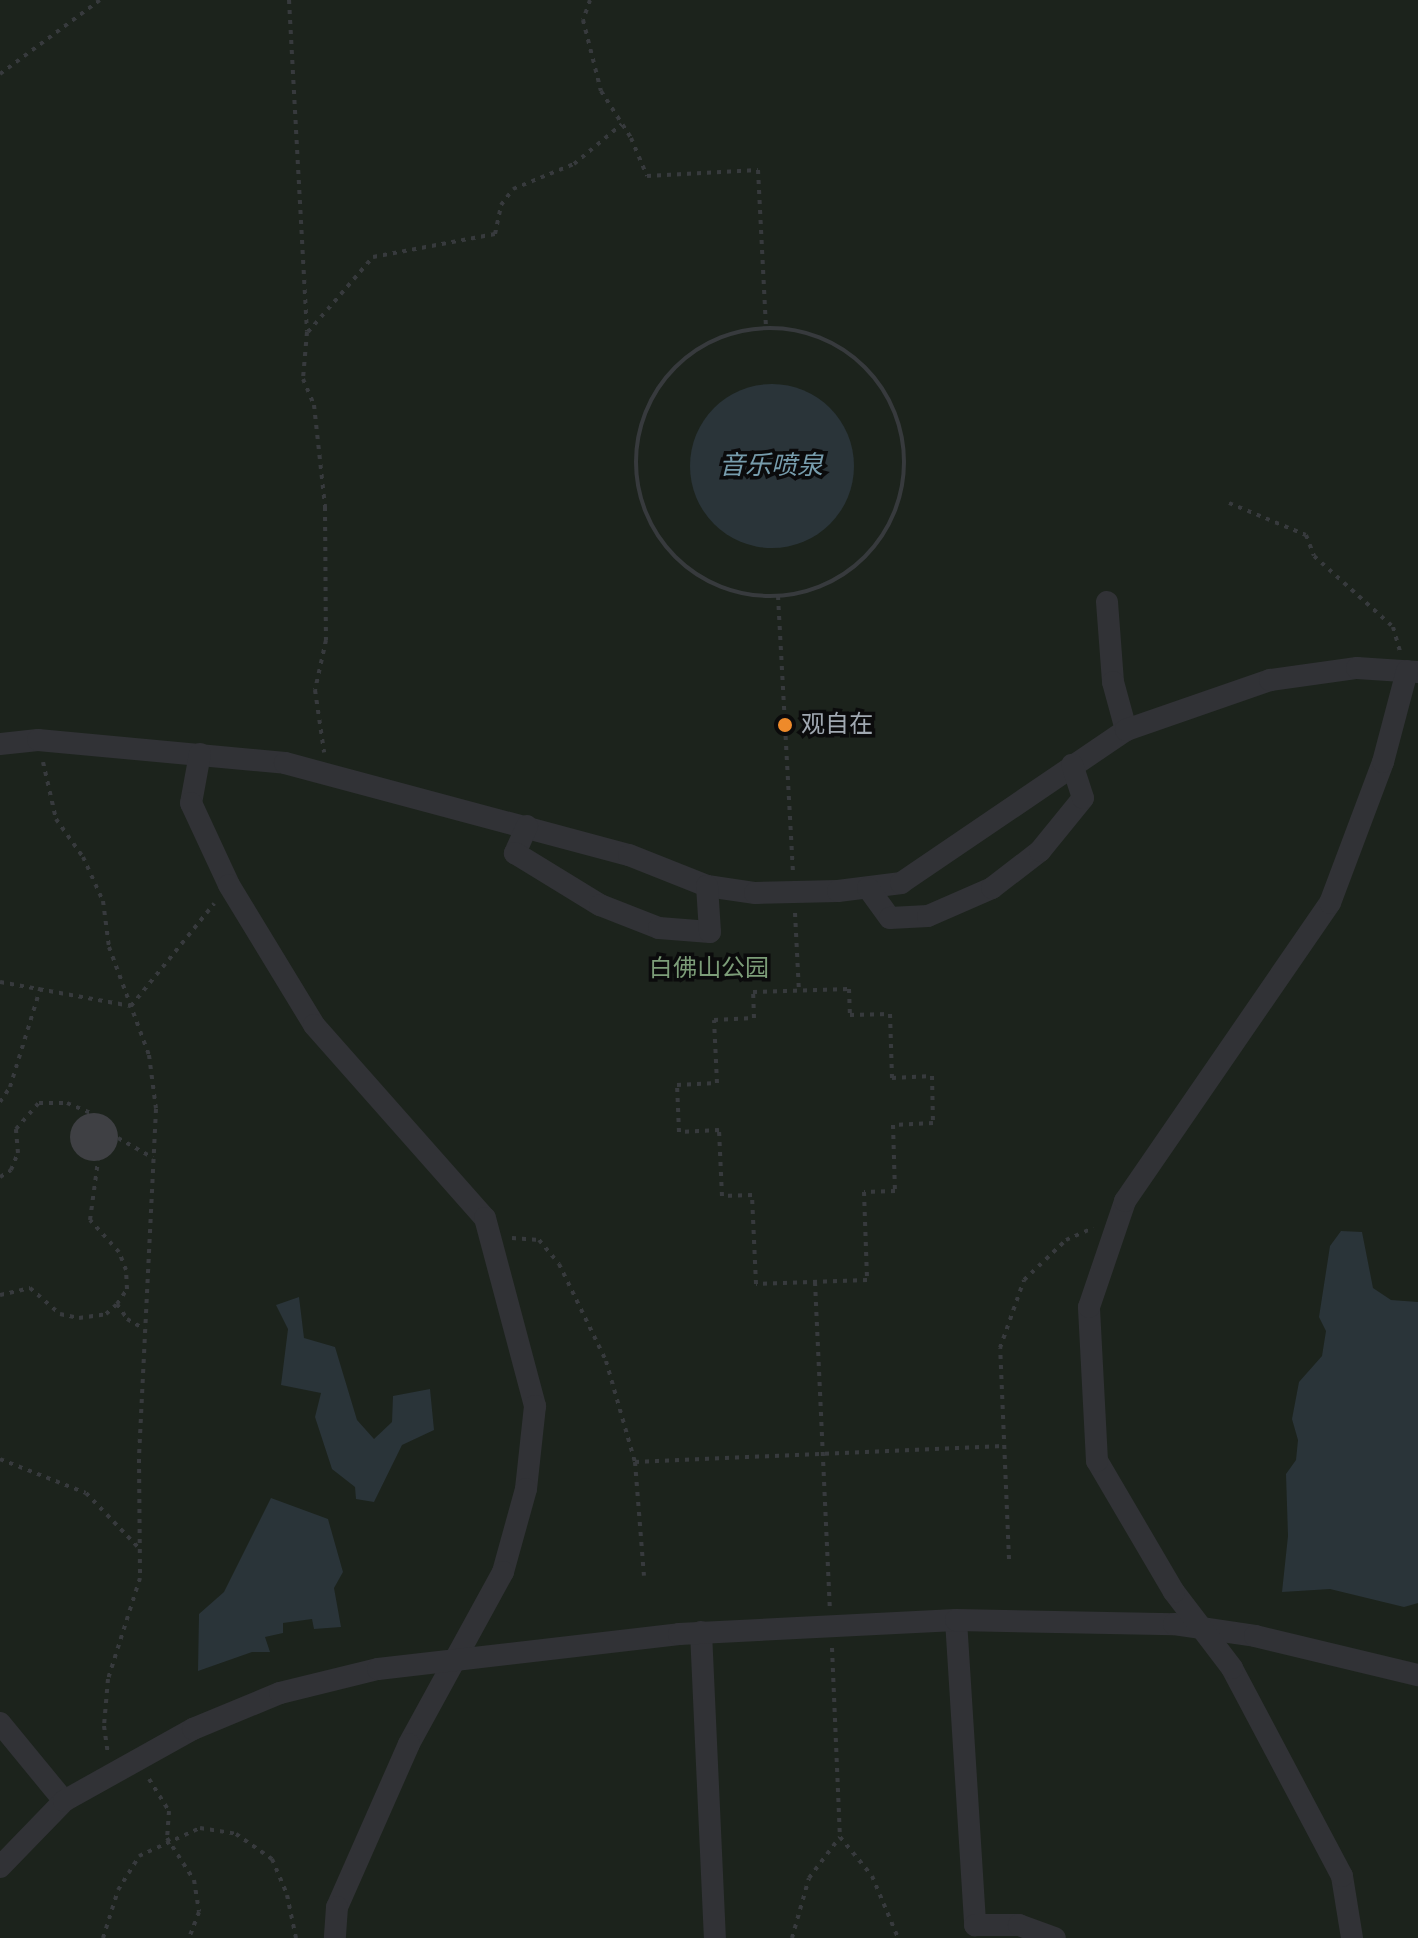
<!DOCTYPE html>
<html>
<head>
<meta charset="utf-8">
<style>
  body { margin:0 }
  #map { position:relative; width:1418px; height:1938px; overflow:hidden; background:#101011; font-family:"Source Sans 3","Noto Sans SC",sans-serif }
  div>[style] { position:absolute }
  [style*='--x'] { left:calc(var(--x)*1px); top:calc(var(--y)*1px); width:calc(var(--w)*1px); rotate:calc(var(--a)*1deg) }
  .green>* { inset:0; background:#1c231c }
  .water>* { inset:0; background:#2a3439 }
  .round { border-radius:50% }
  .building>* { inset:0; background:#3f4044 }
  .path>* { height:4px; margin-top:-2px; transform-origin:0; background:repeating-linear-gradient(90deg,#373a3d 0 4px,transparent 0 10px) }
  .path>.ring { margin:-2px; padding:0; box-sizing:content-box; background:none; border:4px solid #373a3d; border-radius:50% }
  .minor>* { height:22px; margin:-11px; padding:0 11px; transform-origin:11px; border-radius:11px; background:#313236 }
  .dots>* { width:22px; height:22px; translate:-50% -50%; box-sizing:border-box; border:4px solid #0b0b0c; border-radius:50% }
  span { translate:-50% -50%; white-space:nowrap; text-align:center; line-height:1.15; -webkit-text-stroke:7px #0b0b0c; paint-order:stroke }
  .poi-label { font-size:24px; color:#a1a9b2 }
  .left { translate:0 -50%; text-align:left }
  .park-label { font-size:24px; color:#7c9d78 }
  .water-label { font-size:26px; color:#779dad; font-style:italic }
</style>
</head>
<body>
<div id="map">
  <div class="green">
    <i style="clip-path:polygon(0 0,1418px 0,1418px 1938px,0 1938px)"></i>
  </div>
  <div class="water">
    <i class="round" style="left:690px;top:384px;width:164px;height:164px"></i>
    <i style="clip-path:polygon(1341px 1231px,1362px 1232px,1373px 1288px,1391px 1300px,1418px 1302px,1418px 1603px,1404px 1607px,1330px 1589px,1282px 1592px,1288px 1536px,1286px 1474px,1296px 1460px,1298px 1440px,1292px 1419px,1299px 1382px,1322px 1356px,1326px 1331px,1319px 1317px,1330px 1246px)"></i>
    <i style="clip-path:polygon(299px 1297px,304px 1338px,335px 1347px,357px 1420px,374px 1439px,392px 1422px,393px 1396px,430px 1389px,434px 1430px,402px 1445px,374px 1502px,356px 1499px,355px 1487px,332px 1469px,315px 1417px,321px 1393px,281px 1385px,288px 1329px,276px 1305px)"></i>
    <i style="clip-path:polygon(271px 1498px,328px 1519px,343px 1572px,334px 1588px,341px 1627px,314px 1629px,312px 1619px,283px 1623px,283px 1633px,265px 1637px,270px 1652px,252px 1652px,198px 1671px,199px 1614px,224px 1592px)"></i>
  </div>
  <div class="building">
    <i class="round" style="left:70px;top:1113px;width:48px;height:48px"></i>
  </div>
  <div class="path">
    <i style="--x:289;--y:0;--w:332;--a:86.9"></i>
    <i style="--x:307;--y:332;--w:47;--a:94.9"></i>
    <i style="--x:303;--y:379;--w:28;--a:67"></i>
    <i style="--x:314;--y:405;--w:103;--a:83.8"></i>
    <i style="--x:325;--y:507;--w:133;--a:89.6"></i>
    <i style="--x:326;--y:640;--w:51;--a:102.4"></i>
    <i style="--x:315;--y:690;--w:63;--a:81.7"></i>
    <i style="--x:590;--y:0;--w:21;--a:109"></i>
    <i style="--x:583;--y:20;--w:73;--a:75.8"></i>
    <i style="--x:601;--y:91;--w:56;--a:57.4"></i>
    <i style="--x:631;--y:138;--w:41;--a:67.2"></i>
    <i style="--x:647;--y:176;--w:111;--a:-3.1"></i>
    <i style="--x:758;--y:170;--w:157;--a:87.1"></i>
    <i style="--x:0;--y:74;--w:124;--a:-36.5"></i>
    <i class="ring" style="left:636px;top:328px;width:264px;height:264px"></i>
    <i style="--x:308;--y:332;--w:99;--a:-49.1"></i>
    <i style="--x:373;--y:257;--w:124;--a:-10.7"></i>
    <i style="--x:495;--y:234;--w:30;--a:-78"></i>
    <i style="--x:501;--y:205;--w:20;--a:-53"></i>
    <i style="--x:513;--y:189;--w:66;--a:-22.3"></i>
    <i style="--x:574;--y:164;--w:62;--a:-39.8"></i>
    <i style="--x:1229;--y:503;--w:83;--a:22.6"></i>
    <i style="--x:1306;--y:535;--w:22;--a:69"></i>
    <i style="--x:1314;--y:556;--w:106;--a:41.9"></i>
    <i style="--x:1393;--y:627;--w:25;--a:74"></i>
    <i style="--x:778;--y:596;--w:277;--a:86.9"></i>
    <i style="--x:43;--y:762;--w:58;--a:77.2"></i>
    <i style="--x:56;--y:819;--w:47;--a:54.6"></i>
    <i style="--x:83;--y:857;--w:48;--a:65.6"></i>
    <i style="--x:103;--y:901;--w:46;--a:82.6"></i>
    <i style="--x:109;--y:947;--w:115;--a:69.7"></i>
    <i style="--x:149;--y:1055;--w:54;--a:82.6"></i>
    <i style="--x:156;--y:1109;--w:350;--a:92.8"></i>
    <i style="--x:139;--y:1459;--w:119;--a:89.5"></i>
    <i style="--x:140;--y:1578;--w:106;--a:107.6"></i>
    <i style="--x:108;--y:1679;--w:47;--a:94.9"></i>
    <i style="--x:104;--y:1726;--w:27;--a:82"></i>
    <i style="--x:795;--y:913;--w:78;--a:87.1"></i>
    <i style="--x:0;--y:982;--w:133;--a:10.4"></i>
    <i style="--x:131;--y:1006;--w:132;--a:-50.9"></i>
    <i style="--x:849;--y:989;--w:26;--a:88"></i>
    <i style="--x:850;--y:1015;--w:40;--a:-1.4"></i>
    <i style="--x:890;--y:1014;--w:64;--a:88.2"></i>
    <i style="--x:892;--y:1078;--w:40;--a:-2.9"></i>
    <i style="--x:932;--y:1076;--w:47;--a:88.8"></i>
    <i style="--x:933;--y:1123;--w:40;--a:177.1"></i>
    <i style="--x:893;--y:1125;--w:66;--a:88.3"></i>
    <i style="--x:895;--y:1191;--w:31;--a:178"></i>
    <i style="--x:864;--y:1192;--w:88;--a:88"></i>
    <i style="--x:867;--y:1280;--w:111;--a:177.9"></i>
    <i style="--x:756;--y:1284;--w:89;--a:-92.6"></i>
    <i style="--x:752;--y:1195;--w:30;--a:178"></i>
    <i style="--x:722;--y:1196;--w:66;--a:-92.6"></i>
    <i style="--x:719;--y:1130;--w:40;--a:177.1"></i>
    <i style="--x:679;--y:1132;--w:47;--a:-92.4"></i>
    <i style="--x:677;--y:1085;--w:40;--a:-2.9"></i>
    <i style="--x:717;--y:1083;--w:63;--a:-92.7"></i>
    <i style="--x:714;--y:1020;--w:40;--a:-2.9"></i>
    <i style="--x:754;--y:1018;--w:26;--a:-92"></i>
    <i style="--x:753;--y:992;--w:96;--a:-1.8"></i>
    <i style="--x:0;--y:1102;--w:18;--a:-56"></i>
    <i style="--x:10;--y:1087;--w:106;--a:-72.9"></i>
    <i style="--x:118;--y:1138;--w:40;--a:29.7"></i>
    <i style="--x:0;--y:1177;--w:13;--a:-32"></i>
    <i style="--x:11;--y:1170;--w:18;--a:-68"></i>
    <i style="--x:18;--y:1153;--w:24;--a:-95"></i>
    <i style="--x:16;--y:1129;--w:35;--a:-49"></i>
    <i style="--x:39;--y:1103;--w:28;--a:0"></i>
    <i style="--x:67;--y:1103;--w:26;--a:23"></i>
    <i style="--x:512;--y:1238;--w:27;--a:4"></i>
    <i style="--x:539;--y:1240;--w:31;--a:50"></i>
    <i style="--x:559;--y:1264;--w:108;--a:64.1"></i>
    <i style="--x:606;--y:1361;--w:105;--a:74"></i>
    <i style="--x:635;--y:1462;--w:114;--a:85.5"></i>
    <i style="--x:815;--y:1282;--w:325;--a:87.4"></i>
    <i style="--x:0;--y:1295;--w:31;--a:-13"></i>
    <i style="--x:30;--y:1288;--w:40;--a:41"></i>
    <i style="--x:60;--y:1314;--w:19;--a:12"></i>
    <i style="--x:79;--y:1318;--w:27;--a:-8"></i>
    <i style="--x:106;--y:1314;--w:15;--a:-42"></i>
    <i style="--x:117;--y:1304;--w:18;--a:-56"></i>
    <i style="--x:127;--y:1289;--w:19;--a:-93"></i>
    <i style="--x:126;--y:1270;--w:19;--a:-111"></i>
    <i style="--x:119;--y:1252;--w:43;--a:-132.2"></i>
    <i style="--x:90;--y:1220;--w:60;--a:-82.3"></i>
    <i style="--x:117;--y:1304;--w:18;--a:56"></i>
    <i style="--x:127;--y:1319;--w:20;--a:30"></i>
    <i style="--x:0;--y:1459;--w:92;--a:21.6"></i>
    <i style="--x:86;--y:1493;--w:76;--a:46.1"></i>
    <i style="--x:635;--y:1462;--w:369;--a:-2.5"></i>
    <i style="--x:1009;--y:1559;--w:211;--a:-92.4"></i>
    <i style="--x:1000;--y:1348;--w:72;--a:-70.6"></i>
    <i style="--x:1024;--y:1280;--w:58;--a:-43.6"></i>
    <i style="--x:1066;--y:1240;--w:30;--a:-24"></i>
    <i style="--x:832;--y:1648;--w:189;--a:87.6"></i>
    <i style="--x:840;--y:1837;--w:50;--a:50.6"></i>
    <i style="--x:872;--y:1876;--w:67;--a:67.2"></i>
    <i style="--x:149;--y:1779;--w:38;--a:58"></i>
    <i style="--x:169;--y:1811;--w:27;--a:94"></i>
    <i style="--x:167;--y:1838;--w:50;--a:57.3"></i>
    <i style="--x:194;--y:1880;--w:32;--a:81"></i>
    <i style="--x:199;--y:1912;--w:28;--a:111"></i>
    <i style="--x:103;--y:1938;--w:50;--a:-72.6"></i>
    <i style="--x:118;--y:1890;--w:40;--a:-58"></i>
    <i style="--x:139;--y:1856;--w:67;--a:-24.7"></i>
    <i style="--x:200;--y:1828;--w:36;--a:9"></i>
    <i style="--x:236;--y:1834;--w:44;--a:34.8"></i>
    <i style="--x:272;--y:1859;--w:39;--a:67"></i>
    <i style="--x:287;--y:1895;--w:44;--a:78.2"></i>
    <i style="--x:792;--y:1938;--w:62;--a:-74.2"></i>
    <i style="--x:809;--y:1878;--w:51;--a:-52.9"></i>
  </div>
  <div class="minor">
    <i style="--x:1107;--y:602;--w:80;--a:85.7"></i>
    <i style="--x:1113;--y:682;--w:50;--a:74.8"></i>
    <i style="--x:0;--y:744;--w:38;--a:-6"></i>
    <i style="--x:38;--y:740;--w:248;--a:5.3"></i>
    <i style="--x:285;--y:763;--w:356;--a:15"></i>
    <i style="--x:629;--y:855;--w:84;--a:21.7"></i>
    <i style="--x:707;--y:886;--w:49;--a:8.3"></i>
    <i style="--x:755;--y:893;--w:83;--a:-1.4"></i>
    <i style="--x:838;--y:891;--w:64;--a:-7.2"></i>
    <i style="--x:901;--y:883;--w:272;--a:-34.2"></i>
    <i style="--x:1126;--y:730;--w:152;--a:-19.1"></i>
    <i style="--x:1270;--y:680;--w:88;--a:-7.9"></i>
    <i style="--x:1357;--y:668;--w:61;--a:3.8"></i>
    <i style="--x:200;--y:754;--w:50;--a:100.4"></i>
    <i style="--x:191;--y:803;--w:90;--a:65.1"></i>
    <i style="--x:229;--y:885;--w:164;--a:58.7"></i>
    <i style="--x:314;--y:1025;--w:258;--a:48.5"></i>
    <i style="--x:485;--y:1218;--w:195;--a:75.1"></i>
    <i style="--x:535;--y:1406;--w:83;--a:96.2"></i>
    <i style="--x:526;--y:1489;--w:86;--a:105.5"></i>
    <i style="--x:503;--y:1572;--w:196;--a:118.7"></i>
    <i style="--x:409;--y:1744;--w:178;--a:113.8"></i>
    <i style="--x:337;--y:1907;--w:31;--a:94"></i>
    <i style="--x:527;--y:826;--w:30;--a:114"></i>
    <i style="--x:515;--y:853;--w:100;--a:31.5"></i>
    <i style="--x:600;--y:905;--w:63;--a:21.3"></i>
    <i style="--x:659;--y:928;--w:51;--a:4.5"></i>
    <i style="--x:710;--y:932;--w:46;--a:-93.7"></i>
    <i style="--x:868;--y:888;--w:37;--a:54"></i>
    <i style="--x:890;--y:918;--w:38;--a:-3"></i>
    <i style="--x:928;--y:916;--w:70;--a:-23.6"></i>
    <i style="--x:992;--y:888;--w:61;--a:-37.6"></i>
    <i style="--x:1040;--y:851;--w:68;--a:-50.9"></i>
    <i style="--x:1083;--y:798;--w:35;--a:-108"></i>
    <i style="--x:956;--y:1620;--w:306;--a:86.4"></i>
    <i style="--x:975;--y:1925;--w:44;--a:0"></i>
    <i style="--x:1019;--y:1925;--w:38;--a:20"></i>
    <i style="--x:701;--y:1632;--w:306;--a:87.4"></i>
    <i style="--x:0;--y:1723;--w:101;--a:50.6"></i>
    <i style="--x:64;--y:1801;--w:92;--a:134.1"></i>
    <i style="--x:64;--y:1801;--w:148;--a:-29.2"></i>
    <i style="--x:193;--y:1729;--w:94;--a:-22.5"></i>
    <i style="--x:280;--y:1693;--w:101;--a:-13.8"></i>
    <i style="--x:378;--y:1669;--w:303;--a:-6.6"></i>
    <i style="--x:679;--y:1634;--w:277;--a:-2.9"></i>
    <i style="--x:956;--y:1620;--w:218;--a:1.1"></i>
    <i style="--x:1174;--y:1624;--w:82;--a:8.4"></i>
    <i style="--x:1255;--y:1636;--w:168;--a:13.5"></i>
    <i style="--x:1352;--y:1938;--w:63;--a:-99.2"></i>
    <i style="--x:1342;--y:1876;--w:235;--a:-117.9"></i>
    <i style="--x:1232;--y:1668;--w:96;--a:-127.3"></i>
    <i style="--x:1174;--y:1592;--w:152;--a:-120.4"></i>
    <i style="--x:1097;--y:1461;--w:154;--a:-93"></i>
    <i style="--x:1089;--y:1307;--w:112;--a:-71.2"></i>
    <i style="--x:1125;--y:1201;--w:362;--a:-55.5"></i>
    <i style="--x:1330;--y:903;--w:151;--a:-69.4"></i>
    <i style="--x:1383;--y:762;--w:94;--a:-75.2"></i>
  </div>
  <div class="dots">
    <i style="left:785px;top:725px;background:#ee8a2a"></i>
  </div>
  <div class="poi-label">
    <span class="left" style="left:801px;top:725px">观自在</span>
  </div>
  <div class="park-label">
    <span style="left:709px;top:969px">白佛山公园</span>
  </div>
  <div class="water-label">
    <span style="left:771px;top:466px">音乐喷泉</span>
  </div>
</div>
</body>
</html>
